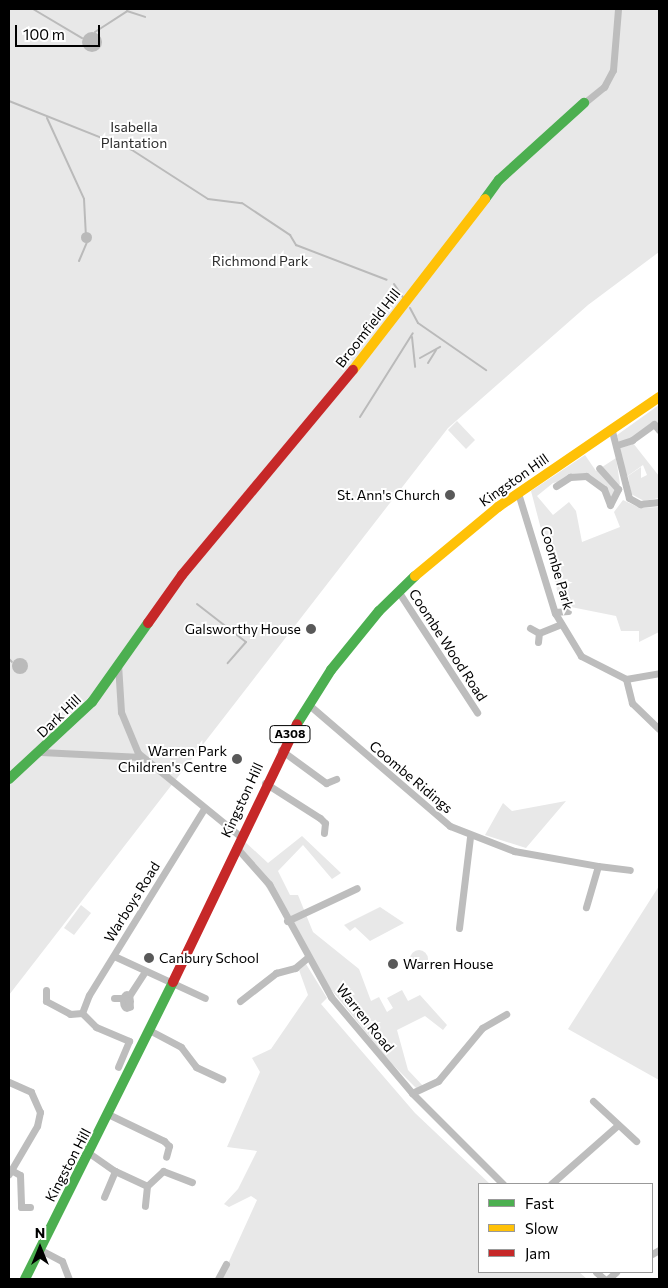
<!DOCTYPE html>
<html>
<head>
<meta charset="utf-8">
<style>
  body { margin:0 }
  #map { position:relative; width:668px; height:1288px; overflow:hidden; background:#fff; font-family:Commissioner,sans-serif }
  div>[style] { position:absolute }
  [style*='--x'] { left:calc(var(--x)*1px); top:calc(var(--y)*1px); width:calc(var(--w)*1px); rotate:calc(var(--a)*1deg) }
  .green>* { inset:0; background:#e8e8e8 }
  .round { border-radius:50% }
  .water>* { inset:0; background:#bababa }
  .stream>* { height:2px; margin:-1px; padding:0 1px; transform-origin:1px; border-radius:1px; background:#bababa }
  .street>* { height:7px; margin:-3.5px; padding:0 3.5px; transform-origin:3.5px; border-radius:3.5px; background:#bdbdbd }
  .street>.ring { margin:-3.5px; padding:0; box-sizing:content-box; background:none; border:7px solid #bdbdbd; border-radius:50% }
  .fast>* { height:10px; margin:-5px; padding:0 5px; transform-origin:5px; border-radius:5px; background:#4caf50 }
  .slow>* { height:10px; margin:-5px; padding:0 5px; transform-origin:5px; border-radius:5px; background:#ffc107 }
  .jam>* { height:10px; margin:-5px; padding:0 5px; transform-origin:5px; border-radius:5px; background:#c62828 }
  .dots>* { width:14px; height:14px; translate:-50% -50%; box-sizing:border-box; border:2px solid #fff; border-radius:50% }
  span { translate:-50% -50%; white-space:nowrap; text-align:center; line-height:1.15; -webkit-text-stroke:4px #fff; paint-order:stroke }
  .shield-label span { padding:1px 4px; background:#fff; border:1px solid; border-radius:4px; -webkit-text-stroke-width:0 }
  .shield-label { font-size:12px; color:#000; font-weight:700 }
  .park-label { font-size:14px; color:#2c2c2c }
  .street-label { font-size:14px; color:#000 }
  .poi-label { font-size:14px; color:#000 }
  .right { translate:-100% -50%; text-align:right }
  .left { translate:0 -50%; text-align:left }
  .frame { position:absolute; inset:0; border:10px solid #000; pointer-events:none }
  .legend { position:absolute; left:478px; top:1183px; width:175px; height:90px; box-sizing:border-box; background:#fff; border:1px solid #999; margin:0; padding:6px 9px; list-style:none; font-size:15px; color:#000 }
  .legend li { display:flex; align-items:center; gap:10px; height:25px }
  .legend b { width:25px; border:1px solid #999 }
  .north { position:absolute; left:15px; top:1223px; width:50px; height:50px; -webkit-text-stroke:4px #fff; paint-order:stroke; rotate:0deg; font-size:14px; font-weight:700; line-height:20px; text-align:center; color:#000 }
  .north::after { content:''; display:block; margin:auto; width:18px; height:22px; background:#000; clip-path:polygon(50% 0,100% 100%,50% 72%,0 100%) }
  .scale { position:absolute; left:15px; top:25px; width:85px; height:22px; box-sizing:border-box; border:2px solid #000; border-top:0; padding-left:6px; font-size:15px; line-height:18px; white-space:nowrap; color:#000; -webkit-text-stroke:4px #fff; paint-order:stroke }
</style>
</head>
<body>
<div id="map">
  <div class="green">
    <i style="clip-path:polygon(9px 9px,659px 9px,659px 252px,588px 305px,448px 428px,9px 995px)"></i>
    <i style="clip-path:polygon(659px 405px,659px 427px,656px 423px,633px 439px,619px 442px,617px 435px)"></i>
    <i style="clip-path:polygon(457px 421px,475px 440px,466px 449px,448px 430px)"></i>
    <i style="clip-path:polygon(633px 443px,659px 476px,659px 498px,644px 501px,631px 494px,628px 476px,641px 467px,641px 478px,647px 475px,643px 465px,626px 477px,619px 446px)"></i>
    <i style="clip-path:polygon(585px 455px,596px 471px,616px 458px,620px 484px,612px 499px,589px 475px,553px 483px,537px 496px,553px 515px,569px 502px,576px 511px,582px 542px,620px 527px,614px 512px,623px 500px,640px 508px,659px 507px,659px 632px,639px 642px,639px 631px,621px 631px,616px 616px,561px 605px,531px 491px)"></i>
    <i style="clip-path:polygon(566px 801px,526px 848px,485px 835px,503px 803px,512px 811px)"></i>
    <i style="clip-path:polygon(302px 836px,341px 873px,332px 879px,303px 845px,278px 871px,290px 895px,298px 895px,313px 932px,359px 969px,371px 1001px,379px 997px,387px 1012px,393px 1008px,387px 998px,402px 990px,408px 1001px,420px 995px,447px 1025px,443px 1030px,425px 1016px,397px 1030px,408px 1070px,424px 1087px,417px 1089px,391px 1063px,329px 987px,241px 847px,243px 840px,268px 863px)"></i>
    <i style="clip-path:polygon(659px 886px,659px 1080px,568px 1029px)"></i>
    <i style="clip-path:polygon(81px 905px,91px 913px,74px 935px,64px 928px)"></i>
    <i style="clip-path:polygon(380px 907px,404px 923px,370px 941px,355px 927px,350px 931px,344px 925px)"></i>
    <i class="round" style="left:410px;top:950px;width:18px;height:18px"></i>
    <i style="clip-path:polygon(306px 964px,327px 998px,321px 1004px,415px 1113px,490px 1184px,479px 1184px,479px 1272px,579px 1272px,587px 1279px,221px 1279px,257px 1200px,251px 1196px,229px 1207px,224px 1204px,238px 1189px,257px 1151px,227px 1147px,260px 1072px,252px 1058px,271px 1049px,308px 995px,299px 970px)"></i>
  </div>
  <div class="water">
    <i class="round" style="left:82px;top:32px;width:20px;height:20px"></i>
    <i class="round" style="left:80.5px;top:231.5px;width:11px;height:11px"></i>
    <i class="round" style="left:12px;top:658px;width:16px;height:16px"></i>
  </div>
  <div class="stream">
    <i style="--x:33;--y:9;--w:57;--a:30.6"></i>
    <i style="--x:95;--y:32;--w:38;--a:-33"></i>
    <i style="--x:127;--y:11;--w:19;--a:18"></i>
    <i style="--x:9;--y:101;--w:132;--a:21.7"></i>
    <i style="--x:132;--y:150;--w:90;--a:32.8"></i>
    <i style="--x:208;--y:199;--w:34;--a:7"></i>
    <i style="--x:242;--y:203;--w:58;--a:33.7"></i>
    <i style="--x:290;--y:235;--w:12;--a:59"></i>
    <i style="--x:296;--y:245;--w:97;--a:21"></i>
    <i style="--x:47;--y:118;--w:89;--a:65.4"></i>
    <i style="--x:84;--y:199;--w:33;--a:87"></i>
    <i style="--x:79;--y:261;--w:21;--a:-67"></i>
    <i style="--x:394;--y:284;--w:18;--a:56"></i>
    <i style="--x:410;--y:308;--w:17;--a:62"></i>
    <i style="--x:418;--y:323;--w:83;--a:34.7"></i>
    <i style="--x:412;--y:337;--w:30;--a:84"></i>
    <i style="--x:420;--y:358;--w:23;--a:-29"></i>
    <i style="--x:428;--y:363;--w:15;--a:-58"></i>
    <i style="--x:360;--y:417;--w:99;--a:-57.8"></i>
    <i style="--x:197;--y:604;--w:62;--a:37.8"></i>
    <i style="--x:246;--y:642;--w:28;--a:131"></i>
    <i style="--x:9;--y:659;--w:4;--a:45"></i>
  </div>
  <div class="street">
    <i style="--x:584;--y:103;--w:26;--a:-39"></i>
    <i style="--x:604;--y:87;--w:19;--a:-62"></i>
    <i style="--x:613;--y:70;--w:61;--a:-85.3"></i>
    <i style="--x:612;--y:431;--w:69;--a:75.8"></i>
    <i style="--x:629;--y:498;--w:13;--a:29"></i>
    <i style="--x:640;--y:504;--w:19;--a:-6"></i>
    <i style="--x:617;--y:445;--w:16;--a:-18"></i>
    <i style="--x:632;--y:440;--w:27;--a:-36"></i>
    <i style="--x:654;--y:424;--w:8;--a:50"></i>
    <i style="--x:556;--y:486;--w:17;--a:-33"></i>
    <i style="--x:570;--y:477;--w:16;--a:-4"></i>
    <i style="--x:586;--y:476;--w:22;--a:36"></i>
    <i style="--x:604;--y:489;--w:17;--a:69"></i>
    <i style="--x:610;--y:505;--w:18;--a:-63"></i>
    <i style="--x:618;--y:489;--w:28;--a:-132"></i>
    <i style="--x:518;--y:493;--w:126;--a:72.9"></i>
    <i style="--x:555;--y:613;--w:50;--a:58.8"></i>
    <i style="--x:581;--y:656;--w:51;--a:27.1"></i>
    <i style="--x:626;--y:679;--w:34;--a:-10"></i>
    <i style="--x:398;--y:591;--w:145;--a:56.9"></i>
    <i style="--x:555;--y:612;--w:13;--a:-4"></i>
    <i style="--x:530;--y:628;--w:10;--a:29"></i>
    <i style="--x:539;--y:633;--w:24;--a:-22"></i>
    <i style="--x:538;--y:642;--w:9;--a:-84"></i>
    <i style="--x:118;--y:664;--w:48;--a:86.4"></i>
    <i style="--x:121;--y:712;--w:44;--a:67.5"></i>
    <i style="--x:138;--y:753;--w:133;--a:39.2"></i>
    <i style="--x:626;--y:679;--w:25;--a:76"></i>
    <i style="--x:632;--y:703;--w:37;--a:44"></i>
    <i style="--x:308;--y:704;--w:187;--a:40.7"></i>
    <i style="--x:450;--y:826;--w:69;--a:21.3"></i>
    <i style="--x:514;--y:851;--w:85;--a:10.1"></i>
    <i style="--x:598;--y:866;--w:43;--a:106.3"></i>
    <i style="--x:281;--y:750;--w:56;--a:36.3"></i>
    <i style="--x:326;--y:783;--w:11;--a:-22"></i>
    <i style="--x:41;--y:752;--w:100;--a:2.9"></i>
    <i style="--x:265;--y:783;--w:65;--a:32.5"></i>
    <i style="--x:320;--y:818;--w:7;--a:45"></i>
    <i style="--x:325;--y:823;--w:10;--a:96"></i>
    <i style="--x:236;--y:847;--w:50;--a:48.3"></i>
    <i style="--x:269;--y:884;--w:129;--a:61.2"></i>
    <i style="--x:331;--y:997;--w:126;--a:49.8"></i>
    <i style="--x:412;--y:1093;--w:129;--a:45"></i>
    <i style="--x:598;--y:866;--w:32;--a:7"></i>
    <i style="--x:287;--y:921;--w:77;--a:-25.2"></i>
    <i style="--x:459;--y:928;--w:92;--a:-83.1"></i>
    <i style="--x:114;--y:956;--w:100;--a:24.8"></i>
    <i style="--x:46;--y:990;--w:11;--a:90"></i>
    <i style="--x:46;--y:1001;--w:27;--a:28"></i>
    <i style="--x:70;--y:1014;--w:12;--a:-5"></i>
    <i style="--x:82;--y:1013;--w:19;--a:-69"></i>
    <i style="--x:89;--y:995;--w:219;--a:-58.3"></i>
    <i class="ring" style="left:123px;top:994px;width:-1px;height:-1px"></i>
    <i style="--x:129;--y:996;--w:30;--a:-57"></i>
    <i style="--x:114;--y:998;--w:9;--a:0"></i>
    <i style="--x:128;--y:1000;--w:7;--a:74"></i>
    <i style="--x:240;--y:1001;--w:46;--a:-37.9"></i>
    <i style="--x:276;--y:973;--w:20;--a:-15"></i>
    <i style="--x:295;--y:968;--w:16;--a:-40"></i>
    <i style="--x:82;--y:1013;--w:20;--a:45"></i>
    <i style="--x:96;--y:1027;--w:36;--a:23"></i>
    <i style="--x:129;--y:1041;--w:28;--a:113"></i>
    <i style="--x:151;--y:1031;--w:34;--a:28"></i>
    <i style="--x:181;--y:1047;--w:25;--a:53"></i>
    <i style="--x:196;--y:1067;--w:29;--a:25"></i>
    <i style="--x:9;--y:1082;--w:24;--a:24"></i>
    <i style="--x:31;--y:1092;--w:22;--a:66"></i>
    <i style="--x:40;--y:1112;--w:14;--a:102"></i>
    <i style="--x:37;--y:1126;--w:56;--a:120.3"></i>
    <i style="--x:412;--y:1093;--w:29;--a:-25"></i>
    <i style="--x:438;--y:1081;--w:69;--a:-50.3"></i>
    <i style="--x:482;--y:1028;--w:28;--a:-30"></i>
    <i style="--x:593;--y:1101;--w:59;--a:42.9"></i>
    <i style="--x:110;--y:1115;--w:60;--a:25.7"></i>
    <i style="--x:164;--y:1141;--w:7;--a:45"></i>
    <i style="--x:169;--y:1146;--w:11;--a:105"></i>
    <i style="--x:89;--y:1153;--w:32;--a:35"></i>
    <i style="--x:115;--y:1171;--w:28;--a:113"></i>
    <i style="--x:11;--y:1170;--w:10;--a:29"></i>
    <i style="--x:20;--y:1175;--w:32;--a:88"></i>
    <i style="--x:21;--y:1207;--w:9;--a:0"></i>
    <i style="--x:115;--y:1171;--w:35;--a:25"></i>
    <i style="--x:147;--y:1186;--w:20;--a:96"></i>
    <i style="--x:551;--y:1184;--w:89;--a:-41.4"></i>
    <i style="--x:147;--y:1186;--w:22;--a:-43"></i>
    <i style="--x:163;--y:1171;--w:31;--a:21"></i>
    <i style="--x:39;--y:1249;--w:26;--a:28"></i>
    <i style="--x:62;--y:1261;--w:19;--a:69"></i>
    <i style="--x:652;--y:1254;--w:8;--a:-30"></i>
    <i style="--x:596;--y:1272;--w:11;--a:41"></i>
    <i style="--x:218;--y:1279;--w:17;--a:-62"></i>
    <i style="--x:608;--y:1279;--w:11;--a:-41"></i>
  </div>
  <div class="fast">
    <i style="--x:485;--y:199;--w:24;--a:-54"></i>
    <i style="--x:499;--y:180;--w:115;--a:-42.2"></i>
    <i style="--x:297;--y:724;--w:64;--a:-57.8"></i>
    <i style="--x:331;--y:670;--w:76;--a:-50.9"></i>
    <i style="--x:379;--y:611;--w:50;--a:-44.2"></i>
    <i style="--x:9;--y:779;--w:113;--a:-42.9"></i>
    <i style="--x:92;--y:702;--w:97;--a:-54.7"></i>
    <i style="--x:25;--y:1279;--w:332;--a:-63.5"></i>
  </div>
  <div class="slow">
    <i style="--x:353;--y:370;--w:216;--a:-52.3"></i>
    <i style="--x:415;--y:576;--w:108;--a:-39.7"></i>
    <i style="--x:498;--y:507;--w:195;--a:-34.3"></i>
  </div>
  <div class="jam">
    <i style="--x:148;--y:623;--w:59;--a:-54.7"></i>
    <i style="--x:182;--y:575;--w:267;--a:-50.2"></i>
    <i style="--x:173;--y:982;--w:286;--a:-64.3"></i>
  </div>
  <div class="dots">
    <i style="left:450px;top:495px;background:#595959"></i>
    <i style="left:311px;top:629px;background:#595959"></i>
    <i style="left:237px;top:759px;background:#595959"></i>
    <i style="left:149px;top:958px;background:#595959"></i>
    <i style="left:393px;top:964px;background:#595959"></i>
  </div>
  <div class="shield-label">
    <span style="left:290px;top:734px">A308</span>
  </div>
  <div class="park-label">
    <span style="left:134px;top:135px">Isabella<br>Plantation</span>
    <span style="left:260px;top:261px">Richmond Park</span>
  </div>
  <div class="street-label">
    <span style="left:368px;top:328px;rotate:-52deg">Broomfield Hill</span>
    <span style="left:514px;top:480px;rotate:-35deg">Kingston Hill</span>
    <span style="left:557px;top:568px;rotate:74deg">Coombe Park</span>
    <span style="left:448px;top:645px;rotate:57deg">Coombe Wood Road</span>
    <span style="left:59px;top:716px;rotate:-44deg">Dark Hill</span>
    <span style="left:411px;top:777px;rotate:40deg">Coombe Ridings</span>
    <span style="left:242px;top:800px;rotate:-65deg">Kingston Hill</span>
    <span style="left:132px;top:902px;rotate:-58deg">Warboys Road</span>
    <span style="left:365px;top:1018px;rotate:51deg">Warren Road</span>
    <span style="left:68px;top:1165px;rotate:-62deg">Kingston Hill</span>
  </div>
  <div class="poi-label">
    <span class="right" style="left:440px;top:495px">St. Ann's Church</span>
    <span class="right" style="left:301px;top:629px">Galsworthy House</span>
    <span class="right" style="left:227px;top:759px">Warren Park<br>Children's Centre</span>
    <span class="left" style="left:159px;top:958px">Canbury School</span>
    <span class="left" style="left:403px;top:964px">Warren House</span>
  </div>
  <div class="frame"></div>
  <ul class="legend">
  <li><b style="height:6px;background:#4caf50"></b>Fast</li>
  <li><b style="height:6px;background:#ffc107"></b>Slow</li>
  <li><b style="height:6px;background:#c62828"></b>Jam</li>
  </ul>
  <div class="north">N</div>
  <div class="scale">100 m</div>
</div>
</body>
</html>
